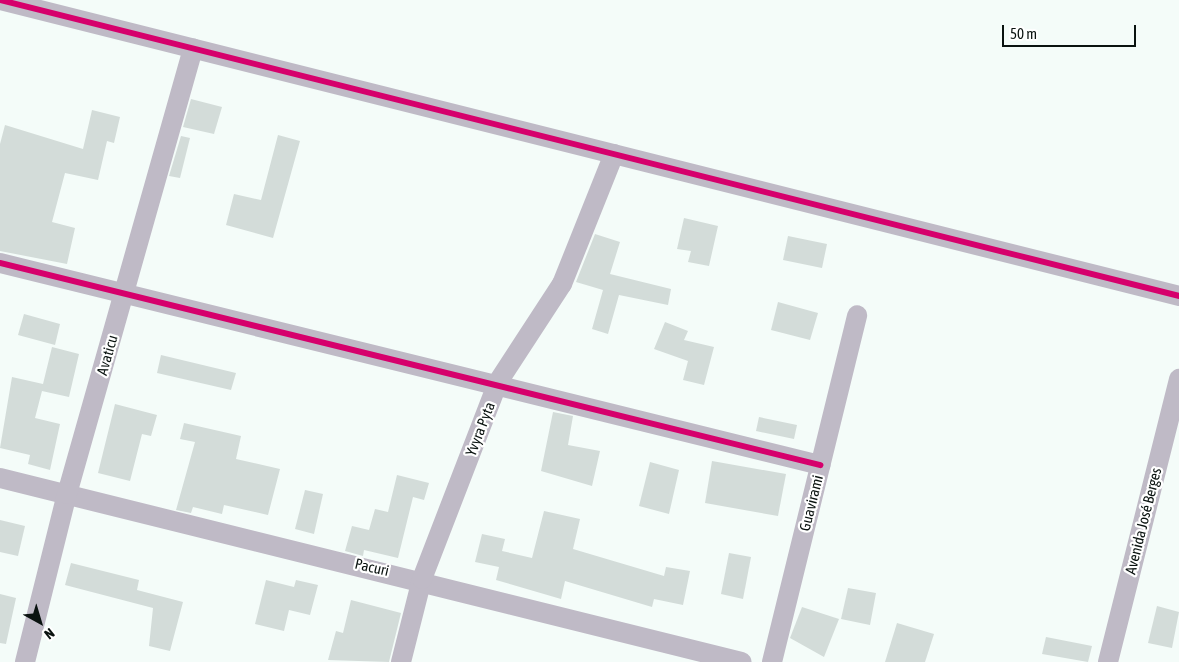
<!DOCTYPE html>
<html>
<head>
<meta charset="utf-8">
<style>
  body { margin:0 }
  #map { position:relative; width:1179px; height:662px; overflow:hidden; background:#f4fcf9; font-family:"Asap Condensed",sans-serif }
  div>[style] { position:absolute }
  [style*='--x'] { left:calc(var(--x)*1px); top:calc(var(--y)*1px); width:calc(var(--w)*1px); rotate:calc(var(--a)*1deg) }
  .building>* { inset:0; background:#d3dcd9 }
  .minor>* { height:20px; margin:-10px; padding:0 10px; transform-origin:10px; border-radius:10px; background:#bfbac6 }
  .cycleway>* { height:6px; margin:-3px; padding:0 3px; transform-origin:3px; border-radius:3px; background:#d6006c }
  span { translate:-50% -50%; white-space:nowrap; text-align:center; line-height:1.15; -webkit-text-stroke:4.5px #fff; paint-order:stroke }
  .street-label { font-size:15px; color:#0a1310 }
  .north { position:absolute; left:15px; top:597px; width:50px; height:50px; -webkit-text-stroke:4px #fff; paint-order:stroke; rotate:141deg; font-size:14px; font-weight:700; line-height:20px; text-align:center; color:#0a1310 }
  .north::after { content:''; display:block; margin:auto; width:18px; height:22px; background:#0a1310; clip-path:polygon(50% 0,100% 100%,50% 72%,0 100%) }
  .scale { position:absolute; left:1002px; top:25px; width:134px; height:22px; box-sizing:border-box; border:2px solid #0a1310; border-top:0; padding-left:6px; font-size:15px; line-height:18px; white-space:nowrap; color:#0a1310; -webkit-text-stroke:4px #fff; paint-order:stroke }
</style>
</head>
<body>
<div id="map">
  <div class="building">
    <i style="clip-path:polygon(191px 99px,222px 107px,214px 134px,183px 127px)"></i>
    <i style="clip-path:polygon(92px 110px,120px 117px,114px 143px,107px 141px,98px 180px,65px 173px,52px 222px,75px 228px,67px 264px,0 251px,0 144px,5px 125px,83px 149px)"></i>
    <i style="clip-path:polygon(278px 135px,300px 141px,273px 238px,226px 225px,234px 194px,261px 200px)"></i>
    <i style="clip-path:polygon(181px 136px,190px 138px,180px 178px,169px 176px)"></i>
    <i style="clip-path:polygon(684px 218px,718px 226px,709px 266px,688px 262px,691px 251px,677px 249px)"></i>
    <i style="clip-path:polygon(595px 234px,620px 242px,610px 274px,671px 289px,668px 305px,619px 295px,608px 334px,592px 329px,603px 290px,576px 282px)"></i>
    <i style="clip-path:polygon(788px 236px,827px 244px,822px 268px,783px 260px)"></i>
    <i style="clip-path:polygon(778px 302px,818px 313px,810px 340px,771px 330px)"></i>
    <i style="clip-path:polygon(24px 314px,60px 324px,55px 345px,18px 335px)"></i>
    <i style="clip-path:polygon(665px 322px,688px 331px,684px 340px,714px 347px,704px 385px,683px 380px,688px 361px,654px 349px)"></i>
    <i style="clip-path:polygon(52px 347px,79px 354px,69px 397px,42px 391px,35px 418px,60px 424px,50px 470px,28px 464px,30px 455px,0 448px,12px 377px,43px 384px)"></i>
    <i style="clip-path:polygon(161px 355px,236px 373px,231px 390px,157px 373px)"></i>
    <i style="clip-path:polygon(115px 404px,157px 415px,151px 436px,142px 434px,130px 481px,98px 473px)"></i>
    <i style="clip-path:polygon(553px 412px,573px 416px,568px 445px,600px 451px,592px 486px,541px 471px)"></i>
    <i style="clip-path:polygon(759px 417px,797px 425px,794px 439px,756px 431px)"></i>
    <i style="clip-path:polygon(184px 423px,241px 436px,236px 459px,280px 469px,268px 515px,224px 505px,222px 514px,193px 507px,191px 513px,176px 510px,195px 442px,180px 439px)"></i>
    <i style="clip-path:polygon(712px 461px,786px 474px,778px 516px,705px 503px)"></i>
    <i style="clip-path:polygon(650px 462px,679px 470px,669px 514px,639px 506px)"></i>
    <i style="clip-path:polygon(397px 475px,429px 483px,424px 500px,413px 497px,398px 558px,364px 550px,363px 556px,345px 551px,352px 526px,369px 530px,375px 509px,388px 512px)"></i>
    <i style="clip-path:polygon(305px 490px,323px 494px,314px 534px,295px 529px)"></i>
    <i style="clip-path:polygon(544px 511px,580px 519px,573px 549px,664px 576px,666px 567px,690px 571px,683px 605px,654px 599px,652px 607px,565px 581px,561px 599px,496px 580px,499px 567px,475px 562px,482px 534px,505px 539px,502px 551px,532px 558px)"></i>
    <i style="clip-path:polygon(0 520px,25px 526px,18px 556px,0 552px)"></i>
    <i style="clip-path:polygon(729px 553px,751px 557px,743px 599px,721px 594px)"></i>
    <i style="clip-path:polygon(71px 563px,139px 580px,137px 590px,183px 602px,170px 651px,149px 646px,153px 608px,65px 585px)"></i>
    <i style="clip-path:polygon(266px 580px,294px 587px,296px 580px,318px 585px,310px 615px,289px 610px,284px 631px,255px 624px)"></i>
    <i style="clip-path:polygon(848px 588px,876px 593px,870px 625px,841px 619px)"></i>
    <i style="clip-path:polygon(0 594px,16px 598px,6px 644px,0 643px)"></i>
    <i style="clip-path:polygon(351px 600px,401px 613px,389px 662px,328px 660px,336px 631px,343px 633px)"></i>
    <i style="clip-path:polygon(1157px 606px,1179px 612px,1172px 648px,1148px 643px)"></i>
    <i style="clip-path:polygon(802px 607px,839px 619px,824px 657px,790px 638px)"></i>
    <i style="clip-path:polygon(897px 623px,934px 634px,925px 662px,885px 662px)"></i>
    <i style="clip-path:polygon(1046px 637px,1092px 646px,1088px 662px,1042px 654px)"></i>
  </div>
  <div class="minor">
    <i style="--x:0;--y:0;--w:1216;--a:14.09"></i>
    <i style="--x:0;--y:263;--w:845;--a:13.84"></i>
    <i style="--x:0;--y:478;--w:764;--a:13.93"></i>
    <i style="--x:25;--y:662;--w:173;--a:-76"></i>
    <i style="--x:67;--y:494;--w:463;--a:-74.2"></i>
    <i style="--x:401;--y:662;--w:86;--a:-75.8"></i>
    <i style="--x:422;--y:579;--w:211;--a:-68.9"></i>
    <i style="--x:498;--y:382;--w:117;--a:-56.9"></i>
    <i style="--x:562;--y:284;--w:140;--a:-68.2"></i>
    <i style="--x:772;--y:662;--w:357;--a:-76.2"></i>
    <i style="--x:1108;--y:662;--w:292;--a:-75.9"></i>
  </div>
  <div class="cycleway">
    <i style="--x:0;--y:0;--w:1216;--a:14.09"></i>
    <i style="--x:0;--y:263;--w:845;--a:13.84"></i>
  </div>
  <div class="street-label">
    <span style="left:107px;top:355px;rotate:-74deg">Avaticu</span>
    <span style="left:480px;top:429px;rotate:-69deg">Yvyra Pyta</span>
    <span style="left:811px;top:503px;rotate:-76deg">Guavirami</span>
    <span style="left:1143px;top:521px;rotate:-76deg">Avenida José Berges</span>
    <span style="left:372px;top:567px;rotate:13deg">Pacuri</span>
  </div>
  <div class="north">N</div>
  <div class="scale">50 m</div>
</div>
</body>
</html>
